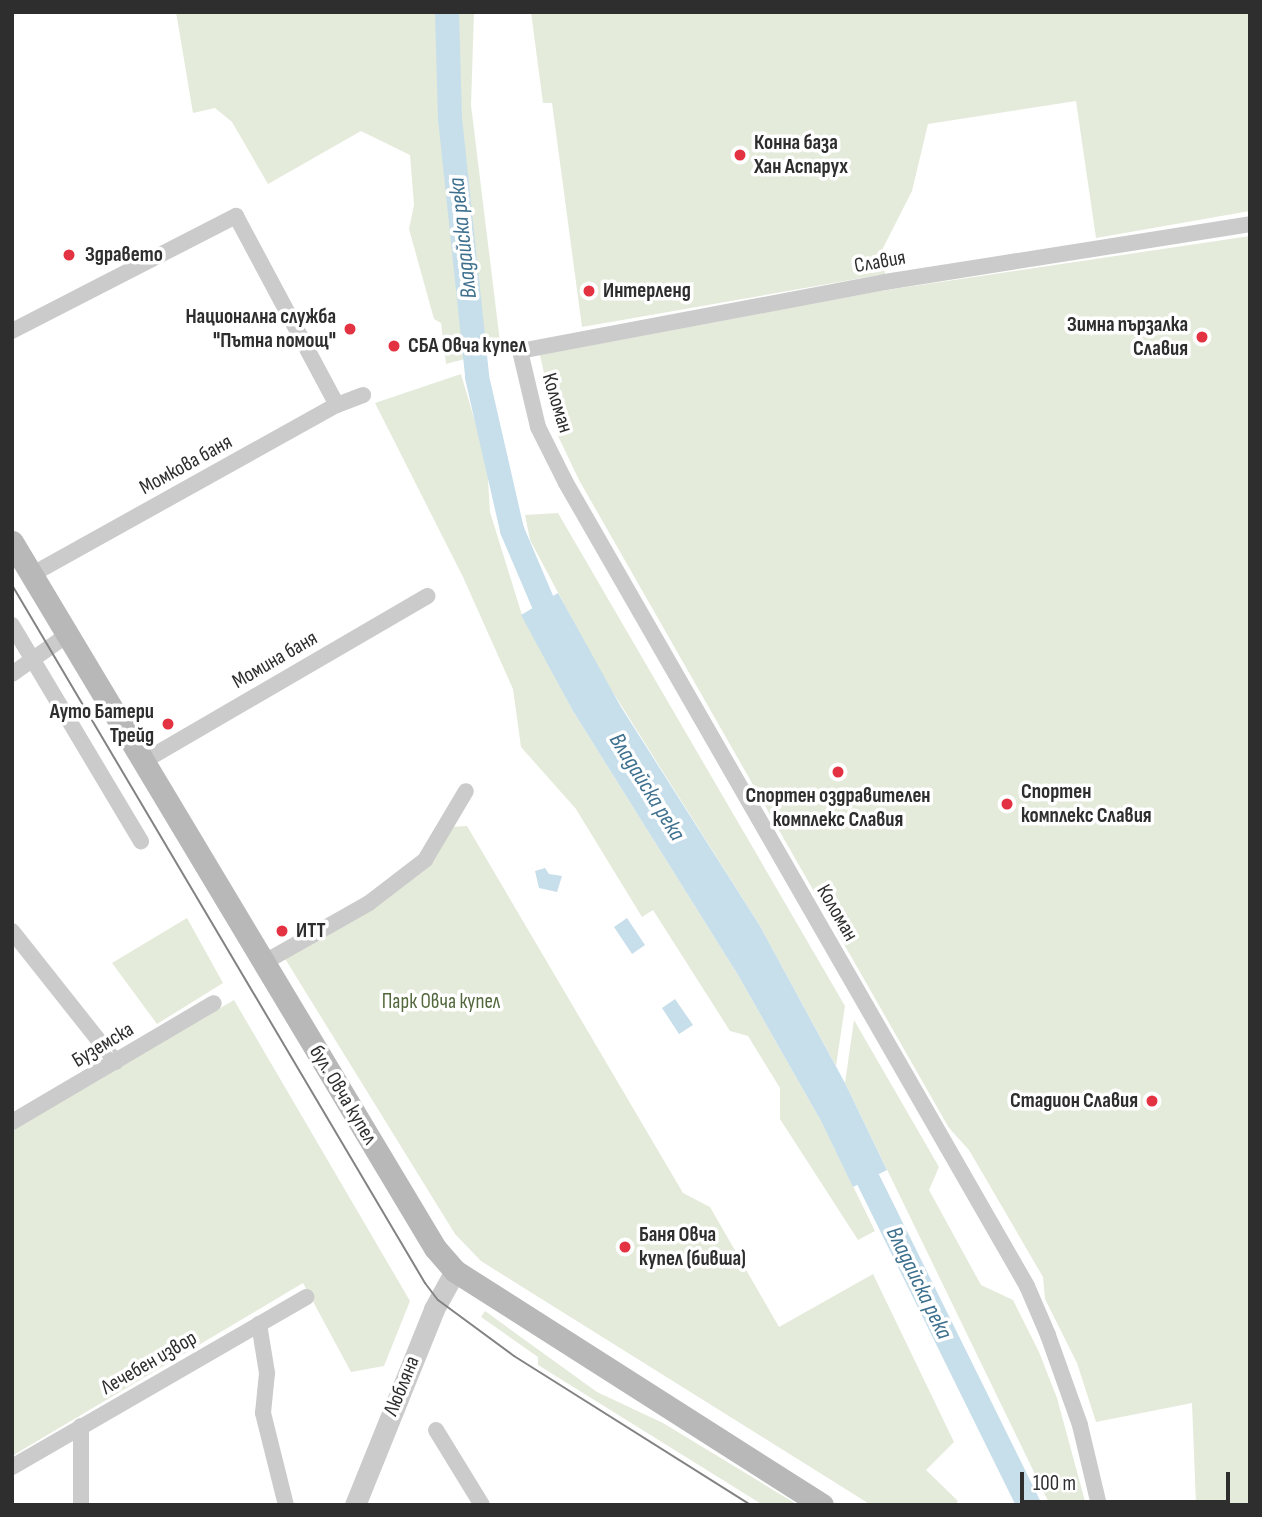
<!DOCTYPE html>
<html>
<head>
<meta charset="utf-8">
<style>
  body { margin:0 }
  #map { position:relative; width:1262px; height:1517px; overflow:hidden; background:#fff; font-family:"Sofia Sans Condensed",sans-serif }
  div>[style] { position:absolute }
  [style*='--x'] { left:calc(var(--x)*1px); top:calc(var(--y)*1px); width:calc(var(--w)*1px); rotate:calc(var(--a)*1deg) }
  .green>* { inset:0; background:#e4ebdb }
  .water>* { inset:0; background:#c7deeb }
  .river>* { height:24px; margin:-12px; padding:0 12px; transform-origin:12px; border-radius:12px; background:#c7deeb }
  .minor>* { height:16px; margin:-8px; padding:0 8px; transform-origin:8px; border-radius:8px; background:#cbcbcb }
  .tertiary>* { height:21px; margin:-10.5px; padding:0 10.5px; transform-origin:10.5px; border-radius:10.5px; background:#cbcbcb }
  .secondary>* { height:23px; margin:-11.5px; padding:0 11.5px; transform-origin:11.5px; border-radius:11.5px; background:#b8b8b8 }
  .tram>* { height:2px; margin:-1px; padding:0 1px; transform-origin:1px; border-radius:1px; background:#838383 }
  .dots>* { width:19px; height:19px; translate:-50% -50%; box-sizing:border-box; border:4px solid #fff; border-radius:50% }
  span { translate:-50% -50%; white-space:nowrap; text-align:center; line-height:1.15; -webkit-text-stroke:7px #fff; paint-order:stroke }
  .poi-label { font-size:21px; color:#2e2e2e; font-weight:700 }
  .left { translate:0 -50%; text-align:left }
  .right { translate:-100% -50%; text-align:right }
  .street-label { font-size:21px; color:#2e2e2e }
  .park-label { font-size:21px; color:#52683c }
  .water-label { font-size:23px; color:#3d708e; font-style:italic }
  .frame { position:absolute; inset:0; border:14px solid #2e2e2e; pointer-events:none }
  .scale { position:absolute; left:1020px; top:1472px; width:210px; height:32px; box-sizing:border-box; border:4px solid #2e2e2e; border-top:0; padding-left:9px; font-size:21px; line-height:24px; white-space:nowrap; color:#2e2e2e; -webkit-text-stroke:5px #fff; paint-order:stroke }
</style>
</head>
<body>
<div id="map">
  <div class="green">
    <i style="clip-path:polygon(176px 12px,440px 12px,443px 121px,465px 359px,446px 364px,441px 323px,434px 319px,409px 229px,414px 205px,410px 155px,361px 131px,268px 184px,232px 122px,215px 108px,193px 113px)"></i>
    <i style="clip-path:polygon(455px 12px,474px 12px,471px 105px,501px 350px,484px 353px,459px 104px)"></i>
    <i style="clip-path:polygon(531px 12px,1250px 12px,1250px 211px,1096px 238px,1076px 101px,928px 124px,912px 191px,881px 252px,885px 274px,582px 327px,552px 103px,543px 103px)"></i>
    <i style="clip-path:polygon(1250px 236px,1250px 1504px,1196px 1505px,1192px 1403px,1096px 1422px,1077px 1363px,1045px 1299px,1043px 1277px,969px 1150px,949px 1128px,579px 480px,558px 436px,540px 355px,880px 291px)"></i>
    <i style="clip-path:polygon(461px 374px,487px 463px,490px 512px,522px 615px,573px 711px,738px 975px,821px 1121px,875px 1231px,858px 1240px,780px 1119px,780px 1088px,748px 1036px,730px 1031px,653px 910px,642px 917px,576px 809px,521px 747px,513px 689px,463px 577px,375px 403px)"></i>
    <i style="clip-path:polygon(558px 513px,845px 1006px,836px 1066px,760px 926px,602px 675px,530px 540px,525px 515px)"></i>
    <i style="clip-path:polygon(467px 826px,683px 1193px,710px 1207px,779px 1327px,873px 1274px,954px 1442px,926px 1470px,958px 1501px,955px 1505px,871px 1505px,481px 1261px,455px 1234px,284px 957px,372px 907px,450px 827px)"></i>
    <i style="clip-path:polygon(187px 918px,223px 983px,157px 1024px,112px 963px)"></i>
    <i style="clip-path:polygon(234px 1000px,410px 1301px,384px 1366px,351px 1372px,303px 1283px,12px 1456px,12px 1130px)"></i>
    <i style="clip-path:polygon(854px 1020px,939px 1167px,929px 1190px,981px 1285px,1013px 1300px,1039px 1352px,1057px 1398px,1086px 1505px,1050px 1505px,845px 1083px)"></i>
    <i style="clip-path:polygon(485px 1311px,597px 1392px,663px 1423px,798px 1505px,763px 1505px,538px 1365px,538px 1357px,481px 1317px)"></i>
  </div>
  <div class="water">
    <i style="clip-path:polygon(558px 593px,621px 707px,760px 926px,845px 1083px,887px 1170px,853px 1187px,821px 1121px,738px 975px,573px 711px,521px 615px)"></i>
    <i style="clip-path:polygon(545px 868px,549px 874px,562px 876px,557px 892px,539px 888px,535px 871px)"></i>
    <i style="clip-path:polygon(627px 918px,645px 945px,632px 954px,614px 927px)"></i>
    <i style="clip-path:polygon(675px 999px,693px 1025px,679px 1034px,662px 1008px)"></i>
  </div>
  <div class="river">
    <i style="--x:447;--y:12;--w:106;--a:88.4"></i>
    <i style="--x:450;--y:118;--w:260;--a:84"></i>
    <i style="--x:477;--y:377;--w:157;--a:77.1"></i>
    <i style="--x:512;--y:530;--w:110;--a:66.9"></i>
    <i style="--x:854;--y:1151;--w:395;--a:63.7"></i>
  </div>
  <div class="minor">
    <i style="--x:12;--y:331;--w:252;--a:-27.2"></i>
    <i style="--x:236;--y:216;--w:214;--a:61.9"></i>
    <i style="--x:31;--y:575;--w:350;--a:-29.1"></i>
    <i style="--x:337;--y:405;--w:28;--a:-21"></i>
    <i style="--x:12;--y:625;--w:252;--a:59.2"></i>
    <i style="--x:12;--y:674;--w:67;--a:-35.3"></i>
    <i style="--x:144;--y:761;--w:328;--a:-30.2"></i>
    <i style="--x:12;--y:931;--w:167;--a:51.6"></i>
    <i style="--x:263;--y:963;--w:122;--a:-29.5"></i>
    <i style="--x:369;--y:903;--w:71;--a:-37.5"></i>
    <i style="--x:425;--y:860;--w:80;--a:-59.3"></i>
    <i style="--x:12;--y:1122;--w:234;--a:-30.5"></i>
    <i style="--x:259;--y:1324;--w:50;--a:80.7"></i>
    <i style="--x:267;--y:1373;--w:40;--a:95.7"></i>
    <i style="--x:263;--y:1413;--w:95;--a:76"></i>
    <i style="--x:81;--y:1426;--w:79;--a:90"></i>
    <i style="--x:436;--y:1430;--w:88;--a:58.5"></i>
    <i style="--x:12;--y:1467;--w:340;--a:-30"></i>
    <i style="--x:1099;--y:1505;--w:82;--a:-103.4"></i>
    <i style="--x:1080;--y:1425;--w:96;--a:-109.6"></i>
    <i style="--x:1048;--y:1335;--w:53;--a:-113.2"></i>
    <i style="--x:1027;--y:1286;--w:926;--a:-119.86"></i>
    <i style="--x:566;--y:483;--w:63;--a:-116.6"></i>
    <i style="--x:538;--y:427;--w:78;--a:-103.3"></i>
    <i style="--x:520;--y:351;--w:371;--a:-10.7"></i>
    <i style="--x:885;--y:282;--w:370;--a:-9"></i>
  </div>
  <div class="tertiary">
    <i style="--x:355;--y:1505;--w:211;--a:-68"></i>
    <i style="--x:434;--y:1309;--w:43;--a:-61.1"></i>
  </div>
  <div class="secondary">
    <i style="--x:12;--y:542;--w:823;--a:59.07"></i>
    <i style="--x:435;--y:1248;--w:30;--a:49"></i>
    <i style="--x:455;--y:1271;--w:435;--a:32.5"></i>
  </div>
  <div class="tram">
    <i style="--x:12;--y:585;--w:811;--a:59.39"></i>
    <i style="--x:425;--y:1283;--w:21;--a:53"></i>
    <i style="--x:438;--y:1300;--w:94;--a:36.4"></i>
    <i style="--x:514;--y:1356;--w:280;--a:32.2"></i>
  </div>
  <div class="dots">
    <i style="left:740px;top:155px;background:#e33242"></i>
    <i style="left:69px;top:255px;background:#e33242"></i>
    <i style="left:589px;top:291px;background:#e33242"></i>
    <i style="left:350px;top:329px;background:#e33242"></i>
    <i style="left:1202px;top:337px;background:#e33242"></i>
    <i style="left:394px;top:346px;background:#e33242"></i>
    <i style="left:168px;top:724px;background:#e33242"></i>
    <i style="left:838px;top:772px;background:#e33242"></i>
    <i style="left:1007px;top:804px;background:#e33242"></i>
    <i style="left:282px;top:931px;background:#e33242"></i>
    <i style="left:1152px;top:1101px;background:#e33242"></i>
    <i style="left:625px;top:1247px;background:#e33242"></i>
  </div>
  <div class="poi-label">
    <span class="left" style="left:754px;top:155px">Конна база<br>Хан Аспарух</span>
    <span class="left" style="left:85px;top:255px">Здравето</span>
    <span class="left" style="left:603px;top:291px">Интерленд</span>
    <span class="right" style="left:336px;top:329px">Национална служба<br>"Пътна помощ"</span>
    <span class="right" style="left:1188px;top:337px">Зимна пързалка<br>Славия</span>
    <span class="left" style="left:408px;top:346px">СБА Овча купел</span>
    <span class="right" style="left:154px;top:724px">Ауто Батери<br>Трейд</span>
    <span class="left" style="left:1021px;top:804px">Спортен<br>комплекс Славия</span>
    <span style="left:838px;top:808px">Спортен оздравителен<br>комплекс Славия</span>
    <span class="left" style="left:296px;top:931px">ИТТ</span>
    <span class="right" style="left:1138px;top:1101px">Стадион Славия</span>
    <span class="left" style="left:639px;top:1247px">Баня Овча<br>купел (бивша)</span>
  </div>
  <div class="street-label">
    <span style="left:880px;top:262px;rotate:-10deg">Славия</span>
    <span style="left:557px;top:403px;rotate:73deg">Коломан</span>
    <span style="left:186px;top:465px;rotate:-29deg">Момкова баня</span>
    <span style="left:275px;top:660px;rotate:-30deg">Момина баня</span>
    <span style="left:837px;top:913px;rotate:60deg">Коломан</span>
    <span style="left:103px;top:1045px;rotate:-31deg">Буземска</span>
    <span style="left:343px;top:1095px;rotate:59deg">бул. Овча купел</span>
    <span style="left:149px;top:1363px;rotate:-30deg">Лечебен извор</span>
    <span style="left:402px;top:1386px;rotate:-68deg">Любляна</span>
  </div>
  <div class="park-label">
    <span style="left:441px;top:1002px">Парк Овча купел</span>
  </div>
  <div class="water-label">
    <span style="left:463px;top:238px;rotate:-96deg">Владайска река</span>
    <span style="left:647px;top:787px;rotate:58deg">Владайска река</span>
    <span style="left:919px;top:1283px;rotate:64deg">Владайска река</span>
  </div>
  <div class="frame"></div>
  <div class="scale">100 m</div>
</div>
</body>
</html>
